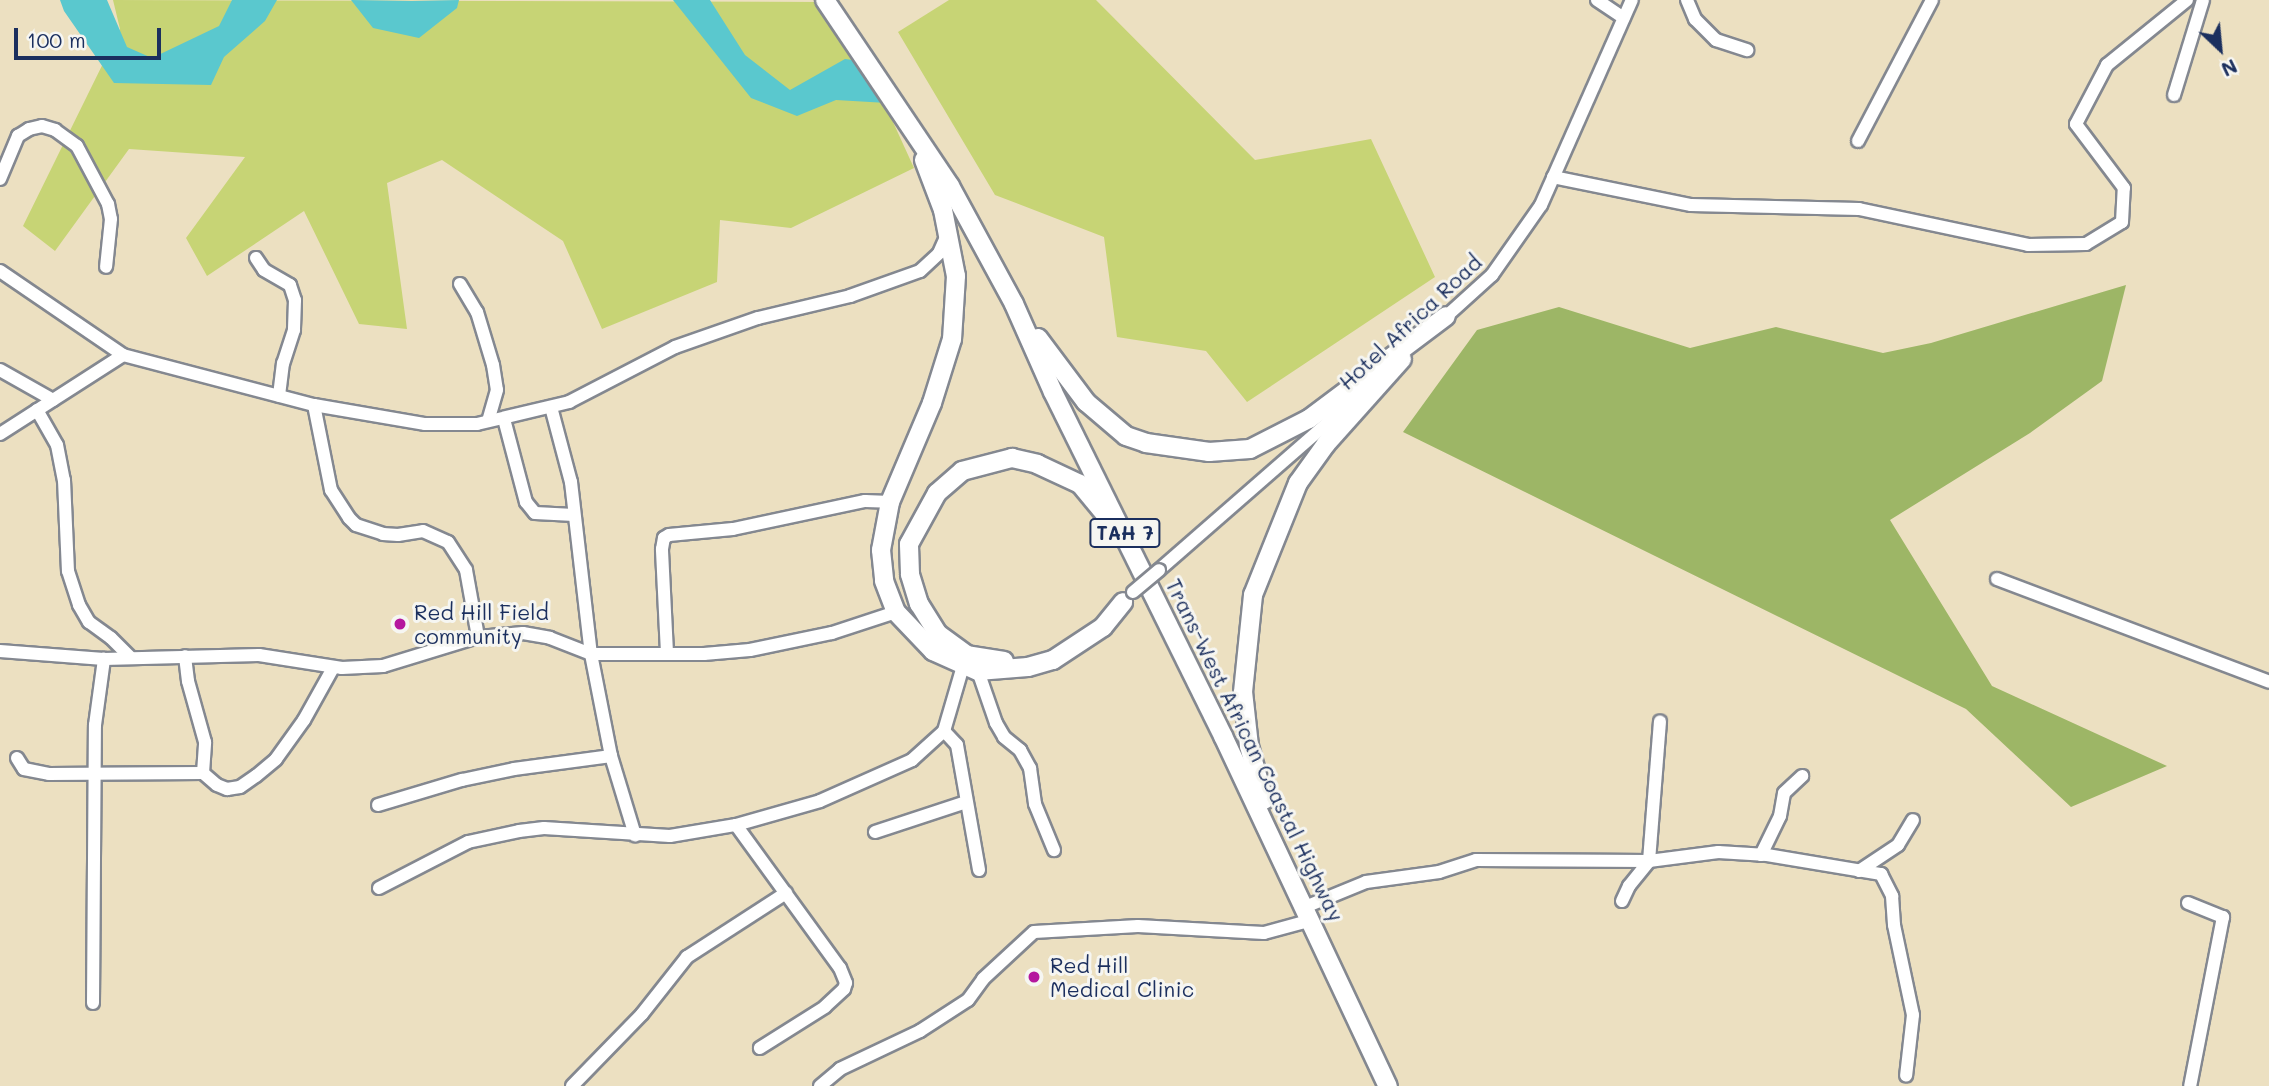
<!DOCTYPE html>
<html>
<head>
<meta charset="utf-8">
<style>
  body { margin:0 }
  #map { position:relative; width:2269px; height:1086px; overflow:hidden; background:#ece0c1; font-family:Mali,sans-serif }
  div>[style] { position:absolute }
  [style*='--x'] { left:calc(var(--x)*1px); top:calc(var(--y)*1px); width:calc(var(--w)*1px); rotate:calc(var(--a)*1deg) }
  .green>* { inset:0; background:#c7d475 }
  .forest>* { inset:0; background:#9db666 }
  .water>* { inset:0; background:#5ac8ce }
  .roads { filter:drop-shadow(2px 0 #848890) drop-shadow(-2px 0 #848890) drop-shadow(0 2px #848890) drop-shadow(0 -2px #848890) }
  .minor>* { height:12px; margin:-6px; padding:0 6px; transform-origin:6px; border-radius:6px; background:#fff }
  .highway>* { height:18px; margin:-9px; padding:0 9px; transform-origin:9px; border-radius:9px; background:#fff }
  .bridges { filter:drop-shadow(2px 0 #848890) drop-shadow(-2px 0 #848890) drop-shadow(0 2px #848890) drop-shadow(0 -2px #848890) }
  .minor-bridge>* { height:12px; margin:-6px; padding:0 6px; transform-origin:6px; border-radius:6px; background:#fff }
  .dots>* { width:19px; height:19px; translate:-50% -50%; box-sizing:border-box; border:4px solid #f6f6f2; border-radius:50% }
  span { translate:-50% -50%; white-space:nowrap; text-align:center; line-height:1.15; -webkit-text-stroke:6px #f6f6f2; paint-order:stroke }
  .shield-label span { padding:2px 5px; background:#f6f6f2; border:2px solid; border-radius:5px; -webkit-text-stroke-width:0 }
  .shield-label { font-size:19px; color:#1b2f5e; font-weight:700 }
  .street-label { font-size:21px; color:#1b2f5e }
  .poi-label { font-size:21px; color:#1b2f5e }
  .left { translate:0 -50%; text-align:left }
  .north { position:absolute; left:2185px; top:14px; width:70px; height:70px; -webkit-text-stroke:5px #f6f6f2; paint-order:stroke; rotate:154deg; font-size:19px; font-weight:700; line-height:28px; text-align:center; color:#1b2f5e }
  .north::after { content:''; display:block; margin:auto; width:24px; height:32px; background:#1b2f5e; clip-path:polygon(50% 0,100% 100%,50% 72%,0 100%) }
  .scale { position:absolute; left:14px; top:28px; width:147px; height:32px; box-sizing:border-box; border:4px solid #1b2f5e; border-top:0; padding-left:9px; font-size:21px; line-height:24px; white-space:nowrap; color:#1b2f5e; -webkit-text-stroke:5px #f6f6f2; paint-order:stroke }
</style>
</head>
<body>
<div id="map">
  <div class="green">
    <i style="clip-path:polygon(113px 0,825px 2px,861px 52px,914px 168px,791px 228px,720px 220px,717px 282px,602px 329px,563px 241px,442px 160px,387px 183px,407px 329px,359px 324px,304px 211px,207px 276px,186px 238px,245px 157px,129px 149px,55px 251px,23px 226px,120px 29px)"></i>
    <i style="clip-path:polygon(949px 0,1096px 0,1255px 160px,1371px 139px,1435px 277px,1247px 402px,1206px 351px,1117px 337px,1104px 237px,995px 195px,898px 32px)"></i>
  </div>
  <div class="forest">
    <i style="clip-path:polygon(2126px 285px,2102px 381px,2030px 433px,1890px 520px,1992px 686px,2167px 766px,2071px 807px,1966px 709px,1403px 432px,1477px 330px,1559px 307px,1690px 348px,1776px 327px,1883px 353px,1931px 343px)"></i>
  </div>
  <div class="water">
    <i style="clip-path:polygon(60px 0,107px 0,127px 47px,152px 58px,219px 26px,232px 0,277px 0,265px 21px,224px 57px,211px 85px,114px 83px,64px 11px)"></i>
    <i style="clip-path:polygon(351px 0,412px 1px,459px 0,457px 8px,419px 38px,373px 28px)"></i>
    <i style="clip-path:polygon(673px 0,710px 0,745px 55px,790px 90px,845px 59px,868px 62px,887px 103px,836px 100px,797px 116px,751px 98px)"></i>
  </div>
  <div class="roads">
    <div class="minor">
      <i style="--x:1597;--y:0;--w:32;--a:34"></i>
      <i style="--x:1687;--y:0;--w:21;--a:67"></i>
      <i style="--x:1695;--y:19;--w:30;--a:45"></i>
      <i style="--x:1716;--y:40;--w:33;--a:18"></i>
      <i style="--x:2174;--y:95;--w:99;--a:-73"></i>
      <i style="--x:1858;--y:141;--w:159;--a:-62.3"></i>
      <i style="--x:1553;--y:177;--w:141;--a:11.5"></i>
      <i style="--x:1691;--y:205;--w:168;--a:1.4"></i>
      <i style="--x:1859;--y:209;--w:173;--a:12"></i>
      <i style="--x:2028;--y:245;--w:58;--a:-1"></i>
      <i style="--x:2086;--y:244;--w:42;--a:-31.4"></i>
      <i style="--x:2122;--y:222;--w:34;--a:-87"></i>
      <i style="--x:2124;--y:188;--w:80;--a:-126.9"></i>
      <i style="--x:2076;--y:124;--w:67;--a:-62.3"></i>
      <i style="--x:2107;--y:65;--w:103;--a:-39.1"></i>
      <i style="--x:0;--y:179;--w:47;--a:-67.3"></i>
      <i style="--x:18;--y:136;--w:13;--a:-32"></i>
      <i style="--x:29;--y:129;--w:13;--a:-13"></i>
      <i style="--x:42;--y:126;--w:14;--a:17"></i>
      <i style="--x:55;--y:130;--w:27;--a:36"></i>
      <i style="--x:77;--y:146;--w:66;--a:61.9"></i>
      <i style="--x:108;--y:204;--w:15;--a:79"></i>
      <i style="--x:111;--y:219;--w:48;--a:95.9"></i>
      <i style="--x:256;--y:258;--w:14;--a:56"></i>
      <i style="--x:264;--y:270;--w:30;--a:30"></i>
      <i style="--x:290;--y:285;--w:16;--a:72"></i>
      <i style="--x:295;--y:300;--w:30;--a:92"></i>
      <i style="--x:294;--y:330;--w:35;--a:108"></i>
      <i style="--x:283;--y:363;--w:33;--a:97"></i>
      <i style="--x:0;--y:271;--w:149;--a:34.3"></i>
      <i style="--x:123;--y:355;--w:197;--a:14.7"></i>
      <i style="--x:314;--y:405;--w:113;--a:9.7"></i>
      <i style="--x:425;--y:424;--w:52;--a:0"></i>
      <i style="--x:477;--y:424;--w:95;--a:-13.4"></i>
      <i style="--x:569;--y:402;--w:119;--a:-27.4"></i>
      <i style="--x:675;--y:347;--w:88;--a:-19.3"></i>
      <i style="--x:758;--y:318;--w:95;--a:-13.4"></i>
      <i style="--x:850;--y:296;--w:74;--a:-19.7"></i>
      <i style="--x:920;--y:271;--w:26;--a:-43"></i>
      <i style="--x:939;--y:253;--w:20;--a:-66"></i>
      <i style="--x:460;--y:284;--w:33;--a:59"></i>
      <i style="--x:477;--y:312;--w:55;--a:73.2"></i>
      <i style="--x:493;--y:365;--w:25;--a:81"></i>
      <i style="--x:497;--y:390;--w:32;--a:106"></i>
      <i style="--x:1440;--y:322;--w:70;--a:-42.1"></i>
      <i style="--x:1492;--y:275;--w:85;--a:-55"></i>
      <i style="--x:1541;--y:205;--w:224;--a:-66.1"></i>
      <i style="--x:0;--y:370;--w:61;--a:29.5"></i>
      <i style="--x:314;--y:405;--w:87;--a:78.7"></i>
      <i style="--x:331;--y:490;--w:33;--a:57"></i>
      <i style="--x:349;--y:518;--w:10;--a:45"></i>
      <i style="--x:356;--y:525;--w:28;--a:18"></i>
      <i style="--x:383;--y:534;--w:15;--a:4"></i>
      <i style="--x:398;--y:535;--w:25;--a:-9"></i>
      <i style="--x:423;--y:531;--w:27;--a:24"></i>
      <i style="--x:448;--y:542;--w:33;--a:57"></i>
      <i style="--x:466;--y:570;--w:68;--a:79.8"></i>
      <i style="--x:551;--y:407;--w:78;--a:75.1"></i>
      <i style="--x:571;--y:482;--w:173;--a:83.4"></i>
      <i style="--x:591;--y:654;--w:104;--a:78.9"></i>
      <i style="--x:611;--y:756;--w:83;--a:73.1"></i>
      <i style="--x:37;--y:410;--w:40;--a:60.3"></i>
      <i style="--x:57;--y:445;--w:36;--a:79"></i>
      <i style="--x:64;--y:480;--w:91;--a:87.5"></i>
      <i style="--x:68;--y:571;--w:36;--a:72"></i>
      <i style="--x:79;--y:605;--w:20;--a:60"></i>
      <i style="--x:89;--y:622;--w:27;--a:36"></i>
      <i style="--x:111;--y:638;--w:27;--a:45"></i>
      <i style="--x:504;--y:419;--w:86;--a:75.2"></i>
      <i style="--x:526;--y:502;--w:14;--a:51"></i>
      <i style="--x:535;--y:513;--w:39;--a:3"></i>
      <i style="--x:0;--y:434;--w:146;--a:-32.7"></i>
      <i style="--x:1159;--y:570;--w:269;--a:-41.1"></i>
      <i style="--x:1997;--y:579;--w:291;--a:20.7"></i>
      <i style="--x:0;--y:651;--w:104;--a:4.4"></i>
      <i style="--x:104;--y:659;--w:155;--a:-1.5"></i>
      <i style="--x:259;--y:655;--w:84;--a:8.9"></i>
      <i style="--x:342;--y:668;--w:41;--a:-2.8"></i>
      <i style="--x:383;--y:666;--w:99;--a:-17"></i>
      <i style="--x:478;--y:637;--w:45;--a:-5.1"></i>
      <i style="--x:523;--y:633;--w:27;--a:10"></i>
      <i style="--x:550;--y:638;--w:44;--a:21.3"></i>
      <i style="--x:591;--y:654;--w:113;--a:0"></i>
      <i style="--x:704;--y:654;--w:46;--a:-5"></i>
      <i style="--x:750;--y:650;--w:84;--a:-11.7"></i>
      <i style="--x:832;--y:633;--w:67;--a:-18.2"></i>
      <i style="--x:667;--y:653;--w:104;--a:-92.8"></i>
      <i style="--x:662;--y:549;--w:11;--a:-80"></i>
      <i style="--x:664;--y:538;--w:6;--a:-31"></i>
      <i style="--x:669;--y:535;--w:64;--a:-5.4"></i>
      <i style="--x:733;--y:529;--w:135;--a:-12"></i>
      <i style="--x:865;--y:501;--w:25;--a:2"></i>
      <i style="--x:978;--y:671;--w:55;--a:70.9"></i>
      <i style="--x:996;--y:723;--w:16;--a:60"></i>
      <i style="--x:1004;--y:737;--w:21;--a:39"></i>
      <i style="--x:1020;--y:750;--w:21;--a:61"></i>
      <i style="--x:1030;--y:768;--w:36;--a:82"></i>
      <i style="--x:1035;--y:804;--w:50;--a:67.6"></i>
      <i style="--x:944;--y:731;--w:19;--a:47"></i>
      <i style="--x:957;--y:745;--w:127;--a:80"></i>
      <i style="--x:17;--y:758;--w:13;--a:58"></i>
      <i style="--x:24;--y:769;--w:25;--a:11"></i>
      <i style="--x:49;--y:774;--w:154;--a:-0.4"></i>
      <i style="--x:203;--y:773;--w:31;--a:-86"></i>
      <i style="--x:205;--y:742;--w:63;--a:-105.6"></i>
      <i style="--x:188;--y:681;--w:25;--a:-97"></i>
      <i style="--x:203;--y:773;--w:18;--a:41"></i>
      <i style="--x:217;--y:785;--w:11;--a:22"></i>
      <i style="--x:227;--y:789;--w:13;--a:-9"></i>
      <i style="--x:240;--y:787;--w:19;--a:-35"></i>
      <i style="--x:256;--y:776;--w:26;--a:-40"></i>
      <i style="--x:276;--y:759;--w:48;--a:-54.3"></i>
      <i style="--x:304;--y:720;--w:60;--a:-60.9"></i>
      <i style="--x:378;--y:805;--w:88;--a:-16.6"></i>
      <i style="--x:462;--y:780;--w:53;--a:-11.9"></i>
      <i style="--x:514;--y:769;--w:98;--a:-7.6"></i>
      <i style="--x:736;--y:825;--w:177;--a:54"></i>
      <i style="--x:840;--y:968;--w:16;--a:68"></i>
      <i style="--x:846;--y:983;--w:6;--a:108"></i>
      <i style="--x:844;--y:989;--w:26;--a:137"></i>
      <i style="--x:825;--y:1007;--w:77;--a:147.8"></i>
      <i style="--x:875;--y:832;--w:96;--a:-18.2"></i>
      <i style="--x:1761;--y:855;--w:43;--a:-64"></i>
      <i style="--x:1780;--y:816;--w:23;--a:-80"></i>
      <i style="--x:1784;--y:793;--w:25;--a:-43"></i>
      <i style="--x:1859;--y:871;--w:47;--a:-33.7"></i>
      <i style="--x:1898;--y:845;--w:29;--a:-59"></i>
      <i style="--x:379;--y:888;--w:100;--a:-27.3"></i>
      <i style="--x:468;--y:842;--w:52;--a:-12.2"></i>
      <i style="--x:519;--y:831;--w:25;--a:-7"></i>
      <i style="--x:544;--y:828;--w:126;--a:3.6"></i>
      <i style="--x:670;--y:836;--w:67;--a:-9.5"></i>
      <i style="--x:736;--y:825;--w:87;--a:-15.9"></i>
      <i style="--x:820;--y:801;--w:101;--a:-24"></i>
      <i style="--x:912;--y:760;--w:43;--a:-42.2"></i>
      <i style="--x:944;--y:731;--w:68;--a:-73.7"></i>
      <i style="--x:1622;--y:901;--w:17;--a:-65"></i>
      <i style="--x:1629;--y:886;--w:32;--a:-51"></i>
      <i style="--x:1649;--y:861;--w:70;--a:-7.4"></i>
      <i style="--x:1718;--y:852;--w:49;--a:3.5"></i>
      <i style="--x:1767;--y:855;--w:116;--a:9.5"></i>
      <i style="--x:1881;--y:874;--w:25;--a:63"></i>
      <i style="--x:1892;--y:896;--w:29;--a:86"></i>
      <i style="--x:1894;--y:925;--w:92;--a:78.1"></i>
      <i style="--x:1913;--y:1015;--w:61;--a:96.5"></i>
      <i style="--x:2188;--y:903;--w:38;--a:22"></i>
      <i style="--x:2223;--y:917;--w:172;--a:101"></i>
      <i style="--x:1305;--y:907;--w:66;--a:-22.3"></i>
      <i style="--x:1366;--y:882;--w:74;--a:-7.8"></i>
      <i style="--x:1439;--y:872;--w:39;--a:-18"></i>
      <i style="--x:1476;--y:860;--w:173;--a:0.3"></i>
      <i style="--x:1649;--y:861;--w:140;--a:-85.5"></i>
      <i style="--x:93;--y:1003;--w:278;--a:-89.6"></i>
      <i style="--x:95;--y:725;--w:67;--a:-82.2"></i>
      <i style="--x:572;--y:1086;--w:100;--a:-45.8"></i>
      <i style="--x:642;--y:1014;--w:73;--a:-51.7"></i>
      <i style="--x:687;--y:957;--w:118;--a:-32.9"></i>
      <i style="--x:820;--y:1086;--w:26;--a:-40"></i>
      <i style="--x:840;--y:1069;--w:89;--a:-25.4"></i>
      <i style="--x:920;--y:1031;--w:57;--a:-32.9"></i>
      <i style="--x:968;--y:1000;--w:26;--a:-54"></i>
      <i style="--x:983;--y:979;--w:69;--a:-42.7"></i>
      <i style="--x:1034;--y:932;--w:104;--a:-3.3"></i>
      <i style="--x:1138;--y:926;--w:126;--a:3.2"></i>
      <i style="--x:1264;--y:933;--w:50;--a:-15.2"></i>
    </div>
    <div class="highway">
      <i style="--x:825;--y:0;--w:224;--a:56.1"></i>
      <i style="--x:950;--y:186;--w:134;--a:61.5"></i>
      <i style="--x:1014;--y:304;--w:96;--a:66.1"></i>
      <i style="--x:1053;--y:392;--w:384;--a:63.7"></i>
      <i style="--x:1223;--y:736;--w:387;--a:64.8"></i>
      <i style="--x:924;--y:160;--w:53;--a:69.2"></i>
      <i style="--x:943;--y:210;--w:67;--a:78.9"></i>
      <i style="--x:956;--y:276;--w:63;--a:93.6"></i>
      <i style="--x:952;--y:339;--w:67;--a:107.4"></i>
      <i style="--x:932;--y:403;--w:108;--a:113"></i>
      <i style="--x:890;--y:502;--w:49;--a:100.6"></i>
      <i style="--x:881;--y:550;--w:31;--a:84"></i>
      <i style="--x:884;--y:581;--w:33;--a:69"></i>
      <i style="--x:896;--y:612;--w:54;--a:46.5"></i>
      <i style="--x:933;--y:651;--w:49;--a:24"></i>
      <i style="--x:978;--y:671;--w:50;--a:-4.6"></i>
      <i style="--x:1028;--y:667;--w:26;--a:-16"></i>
      <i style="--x:1053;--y:660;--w:60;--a:-33.4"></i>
      <i style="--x:1103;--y:627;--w:32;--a:-51"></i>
      <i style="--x:1038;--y:338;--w:80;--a:53.1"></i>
      <i style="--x:1086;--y:402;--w:52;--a:40.4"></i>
      <i style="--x:1126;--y:436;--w:21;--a:19"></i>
      <i style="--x:1146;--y:443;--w:64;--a:8.1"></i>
      <i style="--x:1209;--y:452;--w:41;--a:-4.2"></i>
      <i style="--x:1250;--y:449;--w:66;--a:-27"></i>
      <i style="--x:1309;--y:419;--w:171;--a:-36.9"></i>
      <i style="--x:1004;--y:661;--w:37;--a:-171"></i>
      <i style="--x:967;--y:655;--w:36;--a:-144"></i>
      <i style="--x:938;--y:634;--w:36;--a:-122"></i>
      <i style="--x:919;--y:604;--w:31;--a:-107"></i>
      <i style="--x:910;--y:574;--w:30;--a:-92"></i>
      <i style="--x:909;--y:544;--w:58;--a:-61.2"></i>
      <i style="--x:937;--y:493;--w:33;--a:-41"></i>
      <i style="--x:962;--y:471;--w:52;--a:-14.6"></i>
      <i style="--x:1012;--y:458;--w:26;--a:13"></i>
      <i style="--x:1037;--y:464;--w:47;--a:24.9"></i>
      <i style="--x:1080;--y:484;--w:44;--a:50.5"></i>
      <i style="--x:1264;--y:800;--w:56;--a:-105.5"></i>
      <i style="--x:1249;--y:746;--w:54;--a:-96.3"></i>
      <i style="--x:1243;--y:692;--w:98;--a:-84.1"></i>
      <i style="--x:1253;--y:595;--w:121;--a:-68.1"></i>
      <i style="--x:1298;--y:483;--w:48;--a:-54.3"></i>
      <i style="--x:1326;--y:444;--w:114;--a:-48.2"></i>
    </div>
  </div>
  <div class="bridges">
    <div class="minor-bridge">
      <i style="--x:1133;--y:592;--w:34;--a:-40"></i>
    </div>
  </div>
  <div class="dots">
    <i style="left:400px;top:624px;background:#b5179e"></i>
    <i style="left:1034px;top:977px;background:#b5179e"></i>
  </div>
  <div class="shield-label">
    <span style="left:1125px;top:533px">TAH 7</span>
  </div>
  <div class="street-label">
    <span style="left:1410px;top:322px;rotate:-43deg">Hotel Africa Road</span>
    <span style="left:1255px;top:750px;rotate:64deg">Trans-West African Coastal Highway</span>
  </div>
  <div class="poi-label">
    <span class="left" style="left:414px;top:624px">Red Hill Field<br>community</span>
    <span class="left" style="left:1050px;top:977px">Red Hill<br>Medical Clinic</span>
  </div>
  <div class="north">N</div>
  <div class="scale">100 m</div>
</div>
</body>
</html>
